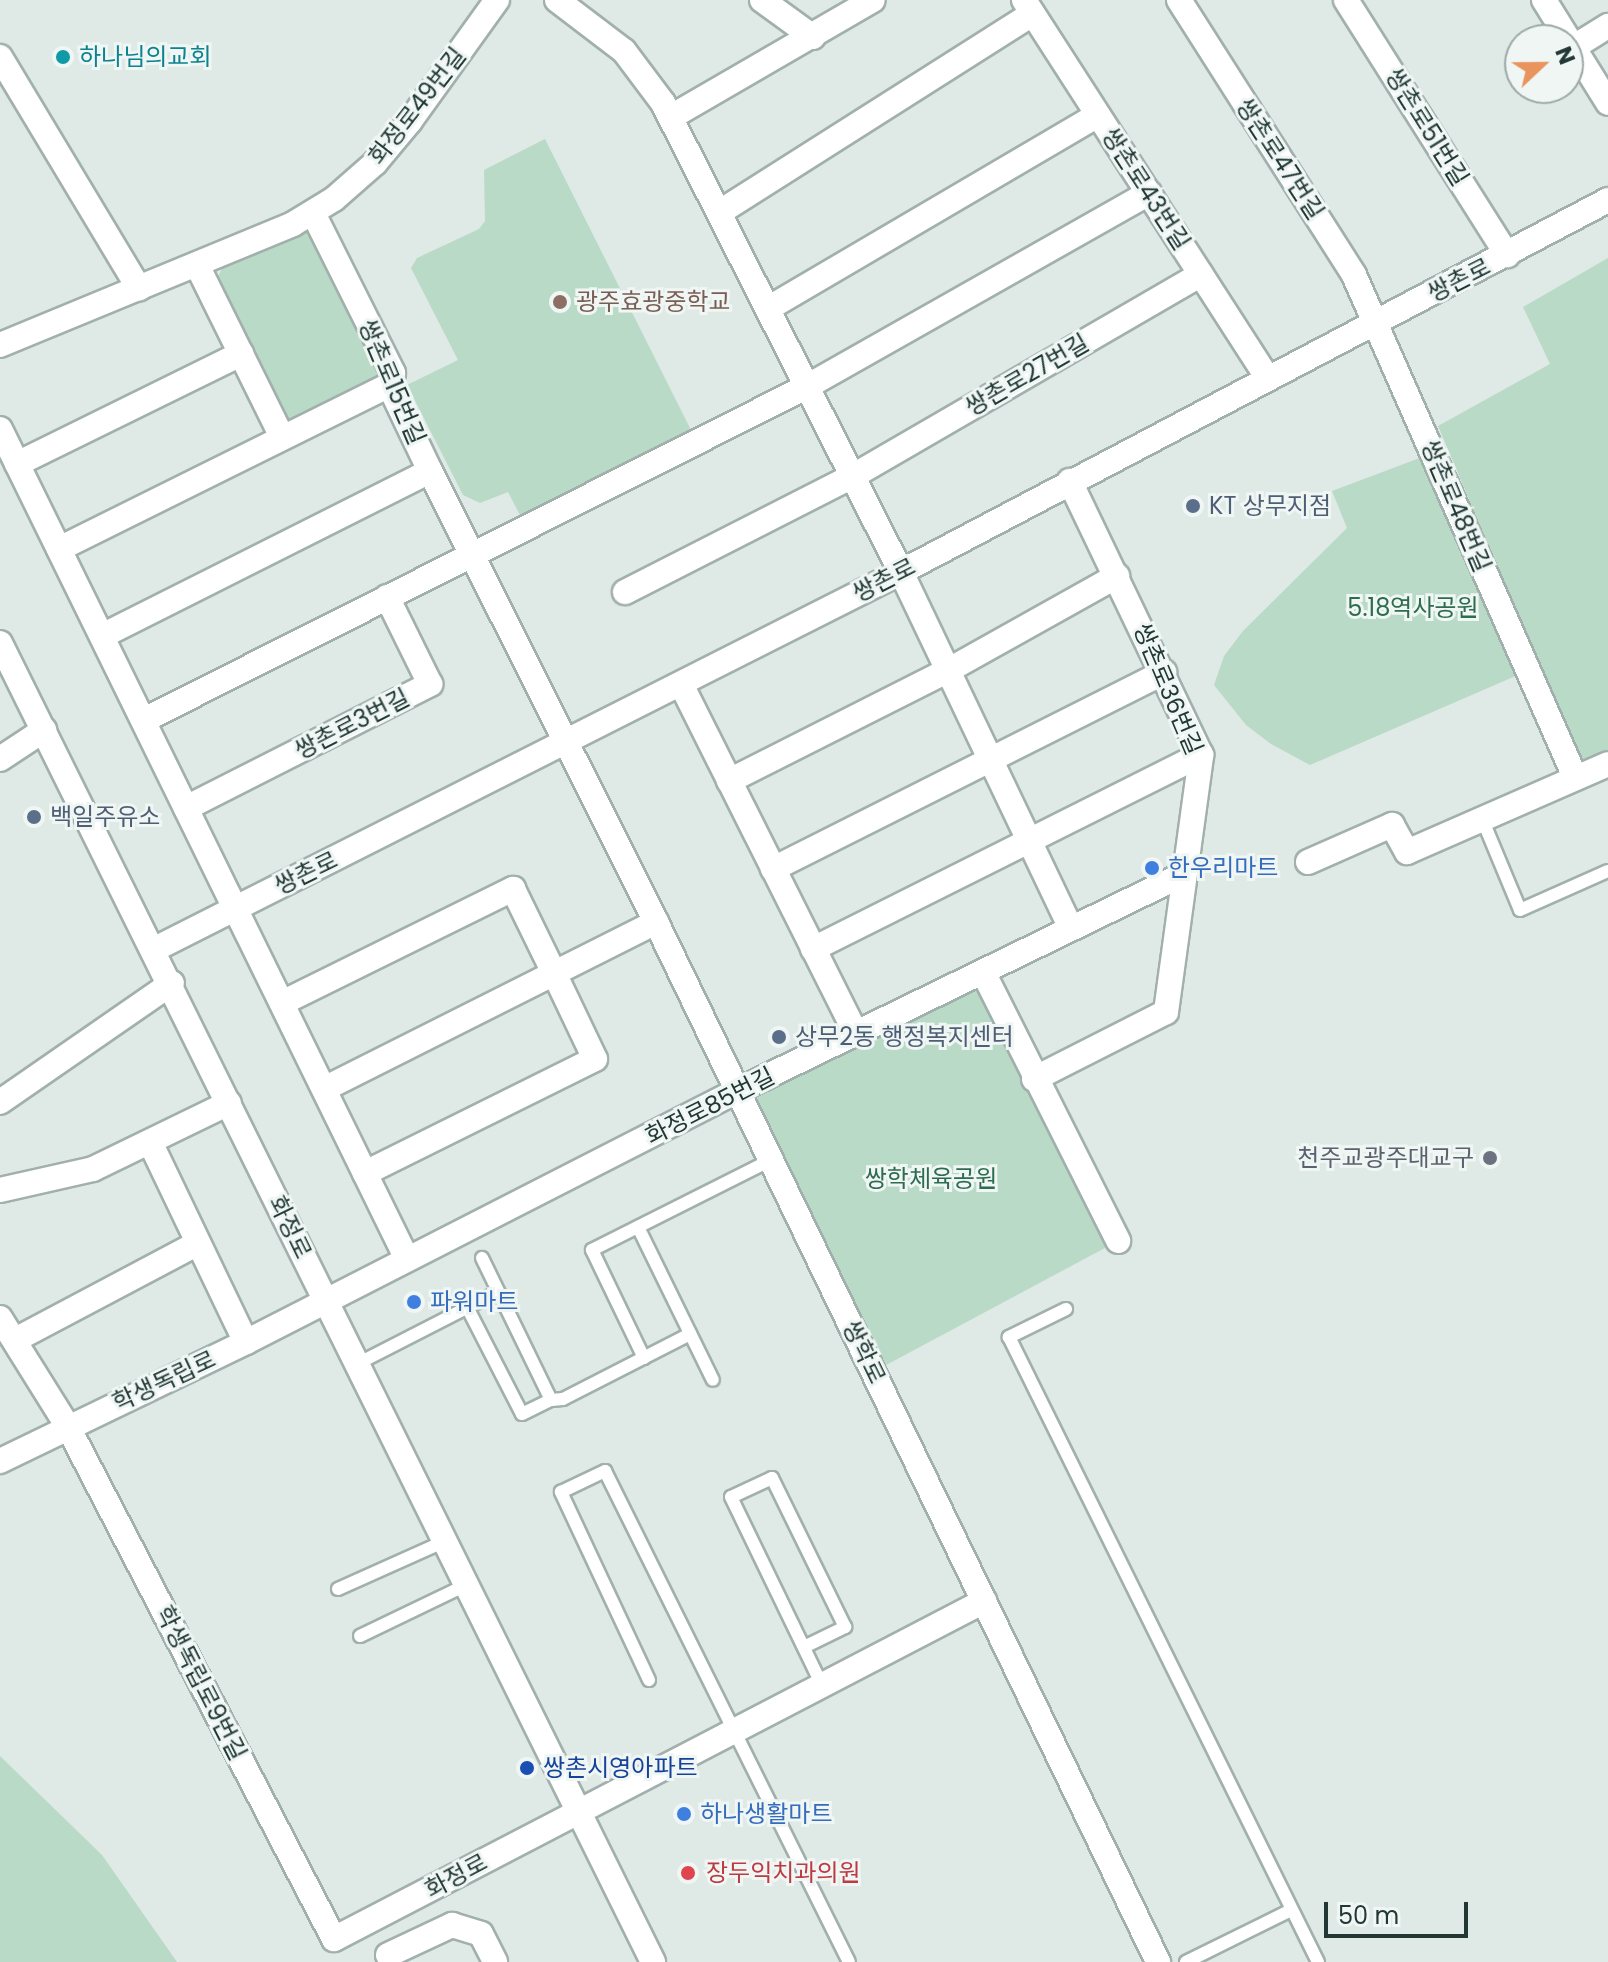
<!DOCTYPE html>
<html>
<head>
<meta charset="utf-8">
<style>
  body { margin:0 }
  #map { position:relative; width:1608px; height:1962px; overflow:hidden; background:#dfe9e6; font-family:Poppins,"Noto Sans KR",sans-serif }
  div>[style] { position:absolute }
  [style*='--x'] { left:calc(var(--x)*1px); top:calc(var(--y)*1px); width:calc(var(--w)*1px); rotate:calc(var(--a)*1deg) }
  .green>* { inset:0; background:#b9dac6 }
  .roads { filter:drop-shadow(2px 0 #a2b0ad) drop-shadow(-2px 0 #a2b0ad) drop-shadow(0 2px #a2b0ad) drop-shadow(0 -2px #a2b0ad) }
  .lane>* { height:12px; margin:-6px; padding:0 6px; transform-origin:6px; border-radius:6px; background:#fff }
  .street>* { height:24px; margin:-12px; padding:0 12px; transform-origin:12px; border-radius:12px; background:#fff }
  .secondary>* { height:24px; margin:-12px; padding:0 12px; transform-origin:12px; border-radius:12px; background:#fff }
  .dots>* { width:22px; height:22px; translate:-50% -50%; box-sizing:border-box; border:4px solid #eff6f4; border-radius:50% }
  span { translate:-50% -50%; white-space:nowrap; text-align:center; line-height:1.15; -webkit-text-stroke:6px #eff6f4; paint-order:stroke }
  .culture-label { font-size:24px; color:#0d838f }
  .left { translate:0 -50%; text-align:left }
  .street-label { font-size:24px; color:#213835 }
  .education-label { font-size:24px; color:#785e54 }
  .service-label { font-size:24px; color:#4e5e75 }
  .park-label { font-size:24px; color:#2e6c4f }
  .shop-label { font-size:24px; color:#366cbe }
  .worship-label { font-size:24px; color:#5b616d }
  .right { translate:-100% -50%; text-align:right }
  .transit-label { font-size:24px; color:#164399 }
  .health-label { font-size:24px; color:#be3a42 }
  .north { position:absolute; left:1504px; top:24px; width:80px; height:80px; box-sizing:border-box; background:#eff6f4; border:2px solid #9daaa8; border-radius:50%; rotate:68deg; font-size:22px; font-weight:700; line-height:32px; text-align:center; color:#213835 }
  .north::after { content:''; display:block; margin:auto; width:28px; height:36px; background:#e9945d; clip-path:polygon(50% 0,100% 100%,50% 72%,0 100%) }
  .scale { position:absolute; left:1324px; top:1902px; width:144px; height:36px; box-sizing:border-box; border:4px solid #213835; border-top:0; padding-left:10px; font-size:24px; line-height:28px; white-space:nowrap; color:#213835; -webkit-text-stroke:6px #eff6f4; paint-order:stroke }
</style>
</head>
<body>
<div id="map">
  <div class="green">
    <i style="clip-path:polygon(545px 139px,693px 434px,522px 519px,508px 492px,480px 503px,463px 495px,407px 385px,458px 360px,411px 268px,417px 258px,479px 229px,485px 221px,484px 170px)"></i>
    <i style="clip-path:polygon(314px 225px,387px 377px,290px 425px,280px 421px,214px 285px,224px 264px)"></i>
    <i style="clip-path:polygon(1608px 258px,1608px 756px,1582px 759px,1539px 666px,1310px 765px,1271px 744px,1246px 725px,1214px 685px,1224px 656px,1243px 631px,1347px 528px,1332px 491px,1425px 456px,1450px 511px,1470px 502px,1438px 426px,1550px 364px,1523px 307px)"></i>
    <i style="clip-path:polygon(983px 972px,1118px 1241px,873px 1372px,737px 1091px)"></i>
    <i style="clip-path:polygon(0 1756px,102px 1855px,177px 1962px,0 1962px)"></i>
  </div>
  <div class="roads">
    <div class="lane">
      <i style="--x:1483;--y:821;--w:96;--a:67.4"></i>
      <i style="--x:1520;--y:910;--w:96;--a:-23.9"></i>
      <i style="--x:638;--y:1227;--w:170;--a:63.9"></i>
      <i style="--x:467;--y:1307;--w:120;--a:62.8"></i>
      <i style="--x:522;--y:1414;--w:32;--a:-26"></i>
      <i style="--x:551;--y:1400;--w:158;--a:-115.9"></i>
      <i style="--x:1066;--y:1309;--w:64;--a:153.8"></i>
      <i style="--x:1009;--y:1337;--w:697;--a:63.69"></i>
      <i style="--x:644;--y:1358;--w:120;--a:-115.7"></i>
      <i style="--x:592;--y:1250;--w:200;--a:-26.7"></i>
      <i style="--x:357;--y:1364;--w:158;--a:-27.1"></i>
      <i style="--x:551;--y:1400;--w:12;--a:-5"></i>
      <i style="--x:563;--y:1399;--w:143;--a:-27.1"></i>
      <i style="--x:338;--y:1589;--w:115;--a:-24.1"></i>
      <i style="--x:360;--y:1636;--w:115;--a:-25.7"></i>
      <i style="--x:804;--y:1647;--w:46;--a:-26"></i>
      <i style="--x:845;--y:1627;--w:166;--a:-116.1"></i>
      <i style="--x:772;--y:1478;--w:45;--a:155.1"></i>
      <i style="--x:731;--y:1497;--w:209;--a:64.2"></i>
      <i style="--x:649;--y:1680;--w:208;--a:-115.1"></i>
      <i style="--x:561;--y:1492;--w:49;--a:-25.5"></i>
      <i style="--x:605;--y:1471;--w:548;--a:63.58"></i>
      <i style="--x:1186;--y:1962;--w:117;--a:-26.3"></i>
    </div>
    <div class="street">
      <i style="--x:557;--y:0;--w:84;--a:37.3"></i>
      <i style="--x:624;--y:51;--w:65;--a:53.1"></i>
      <i style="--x:663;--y:103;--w:526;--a:63.09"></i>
      <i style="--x:901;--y:572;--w:395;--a:64.5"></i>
      <i style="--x:762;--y:0;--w:63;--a:36"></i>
      <i style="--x:1024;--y:0;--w:450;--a:57.2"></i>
      <i style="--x:1179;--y:0;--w:326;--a:57.5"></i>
      <i style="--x:1354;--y:275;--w:548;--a:66.24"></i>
      <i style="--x:1346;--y:0;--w:302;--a:57.7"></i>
      <i style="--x:1544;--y:0;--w:121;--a:58.1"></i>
      <i style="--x:1574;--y:47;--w:40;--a:-32"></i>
      <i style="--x:0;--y:57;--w:270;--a:59"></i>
      <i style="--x:671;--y:117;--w:233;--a:-30.1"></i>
      <i style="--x:720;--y:212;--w:370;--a:-32.4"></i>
      <i style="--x:313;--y:213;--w:179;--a:63.4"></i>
      <i style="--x:393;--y:373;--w:13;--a:108"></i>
      <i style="--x:389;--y:385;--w:95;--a:64.5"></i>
      <i style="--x:430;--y:471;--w:504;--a:63.38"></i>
      <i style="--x:656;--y:922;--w:1155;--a:64.23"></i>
      <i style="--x:197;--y:265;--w:192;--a:63.7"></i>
      <i style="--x:769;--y:308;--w:381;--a:-30.4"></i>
      <i style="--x:0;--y:345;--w:317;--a:-22.4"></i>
      <i style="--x:293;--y:224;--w:48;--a:-31.4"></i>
      <i style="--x:334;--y:199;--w:55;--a:-41.3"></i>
      <i style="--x:375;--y:163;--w:55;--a:-50.2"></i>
      <i style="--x:410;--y:121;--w:149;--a:-54.3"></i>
      <i style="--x:0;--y:429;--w:924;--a:63.88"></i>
      <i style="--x:17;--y:464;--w:250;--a:-26.2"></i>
      <i style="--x:59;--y:549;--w:369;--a:-26.4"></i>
      <i style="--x:625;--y:592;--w:256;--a:-27"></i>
      <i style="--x:853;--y:476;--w:402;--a:-30.1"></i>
      <i style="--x:102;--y:636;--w:367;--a:-26.7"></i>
      <i style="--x:681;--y:684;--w:391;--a:63.4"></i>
      <i style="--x:144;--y:720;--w:743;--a:-26.7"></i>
      <i style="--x:808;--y:386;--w:392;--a:-29.5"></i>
      <i style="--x:0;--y:759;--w:53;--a:-33.4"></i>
      <i style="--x:729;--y:781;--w:244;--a:-26.8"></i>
      <i style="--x:947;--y:671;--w:195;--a:-29.2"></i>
      <i style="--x:186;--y:808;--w:274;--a:-26.9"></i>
      <i style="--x:430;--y:684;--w:97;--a:-116.3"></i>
      <i style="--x:1308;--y:862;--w:92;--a:-23.8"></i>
      <i style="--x:1392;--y:825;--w:31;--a:61"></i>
      <i style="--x:1407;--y:852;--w:219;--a:-23.6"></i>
      <i style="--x:773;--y:869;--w:438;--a:-26.7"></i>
      <i style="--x:155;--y:949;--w:836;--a:-26.81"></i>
      <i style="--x:901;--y:572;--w:799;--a:-27.75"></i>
      <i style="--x:813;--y:949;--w:434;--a:-26.6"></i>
      <i style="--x:983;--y:972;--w:301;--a:63.3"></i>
      <i style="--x:282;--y:1003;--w:258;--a:-26.3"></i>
      <i style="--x:513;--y:889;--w:93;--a:64"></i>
      <i style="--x:554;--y:973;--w:95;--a:64.5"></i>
      <i style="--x:595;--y:1059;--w:257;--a:153.6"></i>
      <i style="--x:1034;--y:1079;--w:148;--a:-26.9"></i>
      <i style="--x:1166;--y:1012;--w:259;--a:-82.2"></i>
      <i style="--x:1201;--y:755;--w:304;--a:-115.6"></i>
      <i style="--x:324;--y:1089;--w:372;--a:-26.7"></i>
      <i style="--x:0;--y:1102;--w:209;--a:-34.7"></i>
      <i style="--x:150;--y:1142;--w:222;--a:64.4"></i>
      <i style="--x:0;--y:1190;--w:95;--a:-12.7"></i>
      <i style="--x:93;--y:1169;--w:151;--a:-25.9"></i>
      <i style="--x:0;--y:1318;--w:128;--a:58"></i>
      <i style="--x:68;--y:1427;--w:577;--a:62.55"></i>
      <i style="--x:334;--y:1939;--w:733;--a:-27.47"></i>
      <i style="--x:15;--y:1340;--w:207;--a:-27.9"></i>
      <i style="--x:0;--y:1461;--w:273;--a:-25.8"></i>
      <i style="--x:246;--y:1342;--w:551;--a:-27.08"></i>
      <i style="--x:737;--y:1091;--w:495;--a:-25.9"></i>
      <i style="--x:388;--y:1955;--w:71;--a:-25.1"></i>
      <i style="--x:452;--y:1925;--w:30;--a:17"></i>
      <i style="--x:481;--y:1934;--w:31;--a:63"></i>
    </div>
    <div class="secondary">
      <i style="--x:0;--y:643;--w:1472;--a:63.66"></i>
    </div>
  </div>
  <div class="dots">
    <i style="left:63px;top:57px;background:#0f9aa8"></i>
    <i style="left:560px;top:302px;background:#8d6e63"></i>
    <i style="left:1193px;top:506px;background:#5c6f8a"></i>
    <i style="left:34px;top:817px;background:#5c6f8a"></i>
    <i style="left:1152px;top:868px;background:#3f7fe0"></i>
    <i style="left:779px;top:1037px;background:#5c6f8a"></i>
    <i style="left:1490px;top:1158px;background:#6b7280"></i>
    <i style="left:414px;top:1302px;background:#3f7fe0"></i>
    <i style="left:527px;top:1768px;background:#1a4fb4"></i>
    <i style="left:684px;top:1814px;background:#3f7fe0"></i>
    <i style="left:688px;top:1873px;background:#e0444e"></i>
  </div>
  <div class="culture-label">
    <span class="left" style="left:79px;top:57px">하나님의교회</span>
  </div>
  <div class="street-label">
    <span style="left:417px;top:106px;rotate:-52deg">화정로49번길</span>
    <span style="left:1427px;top:127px;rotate:58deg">쌍촌로51번길</span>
    <span style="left:1280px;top:159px;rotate:57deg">쌍촌로47번길</span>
    <span style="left:1146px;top:189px;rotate:57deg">쌍촌로43번길</span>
    <span style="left:1459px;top:280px;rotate:-27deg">쌍촌로</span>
    <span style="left:1027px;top:375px;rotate:-30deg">쌍촌로27번길</span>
    <span style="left:392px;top:382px;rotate:67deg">쌍촌로15번길</span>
    <span style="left:1456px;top:506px;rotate:67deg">쌍촌로48번길</span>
    <span style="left:884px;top:580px;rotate:-27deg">쌍촌로</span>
    <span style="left:1168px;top:689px;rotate:67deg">쌍촌로36번길</span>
    <span style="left:352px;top:724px;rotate:-27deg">쌍촌로3번길</span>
    <span style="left:306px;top:873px;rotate:-26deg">쌍촌로</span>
    <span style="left:710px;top:1106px;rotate:-27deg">화정로85번길</span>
    <span style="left:290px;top:1227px;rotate:64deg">화정로</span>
    <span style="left:864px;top:1352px;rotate:64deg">쌍학로</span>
    <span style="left:164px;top:1381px;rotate:-25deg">학생독립로</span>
    <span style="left:201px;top:1683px;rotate:63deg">학생독립로9번길</span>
    <span style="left:456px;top:1876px;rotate:-28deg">화정로</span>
  </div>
  <div class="education-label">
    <span class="left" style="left:576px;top:302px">광주효광중학교</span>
  </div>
  <div class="service-label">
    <span class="left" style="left:1209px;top:506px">KT 상무지점</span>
    <span class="left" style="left:50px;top:817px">백일주유소</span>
    <span class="left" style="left:795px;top:1037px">상무2동 행정복지센터</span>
  </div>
  <div class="park-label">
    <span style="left:1413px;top:608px">5.18역사공원</span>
    <span style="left:931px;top:1179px">쌍학체육공원</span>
  </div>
  <div class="shop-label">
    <span class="left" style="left:1168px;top:868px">한우리마트</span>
    <span class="left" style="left:430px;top:1302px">파워마트</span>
    <span class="left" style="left:700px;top:1814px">하나생활마트</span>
  </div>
  <div class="worship-label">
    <span class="right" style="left:1474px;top:1158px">천주교광주대교구</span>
  </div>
  <div class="transit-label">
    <span class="left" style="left:543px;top:1768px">쌍촌시영아파트</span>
  </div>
  <div class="health-label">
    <span class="left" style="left:706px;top:1873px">장두익치과의원</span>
  </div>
  <div class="north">N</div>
  <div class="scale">50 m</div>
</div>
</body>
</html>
